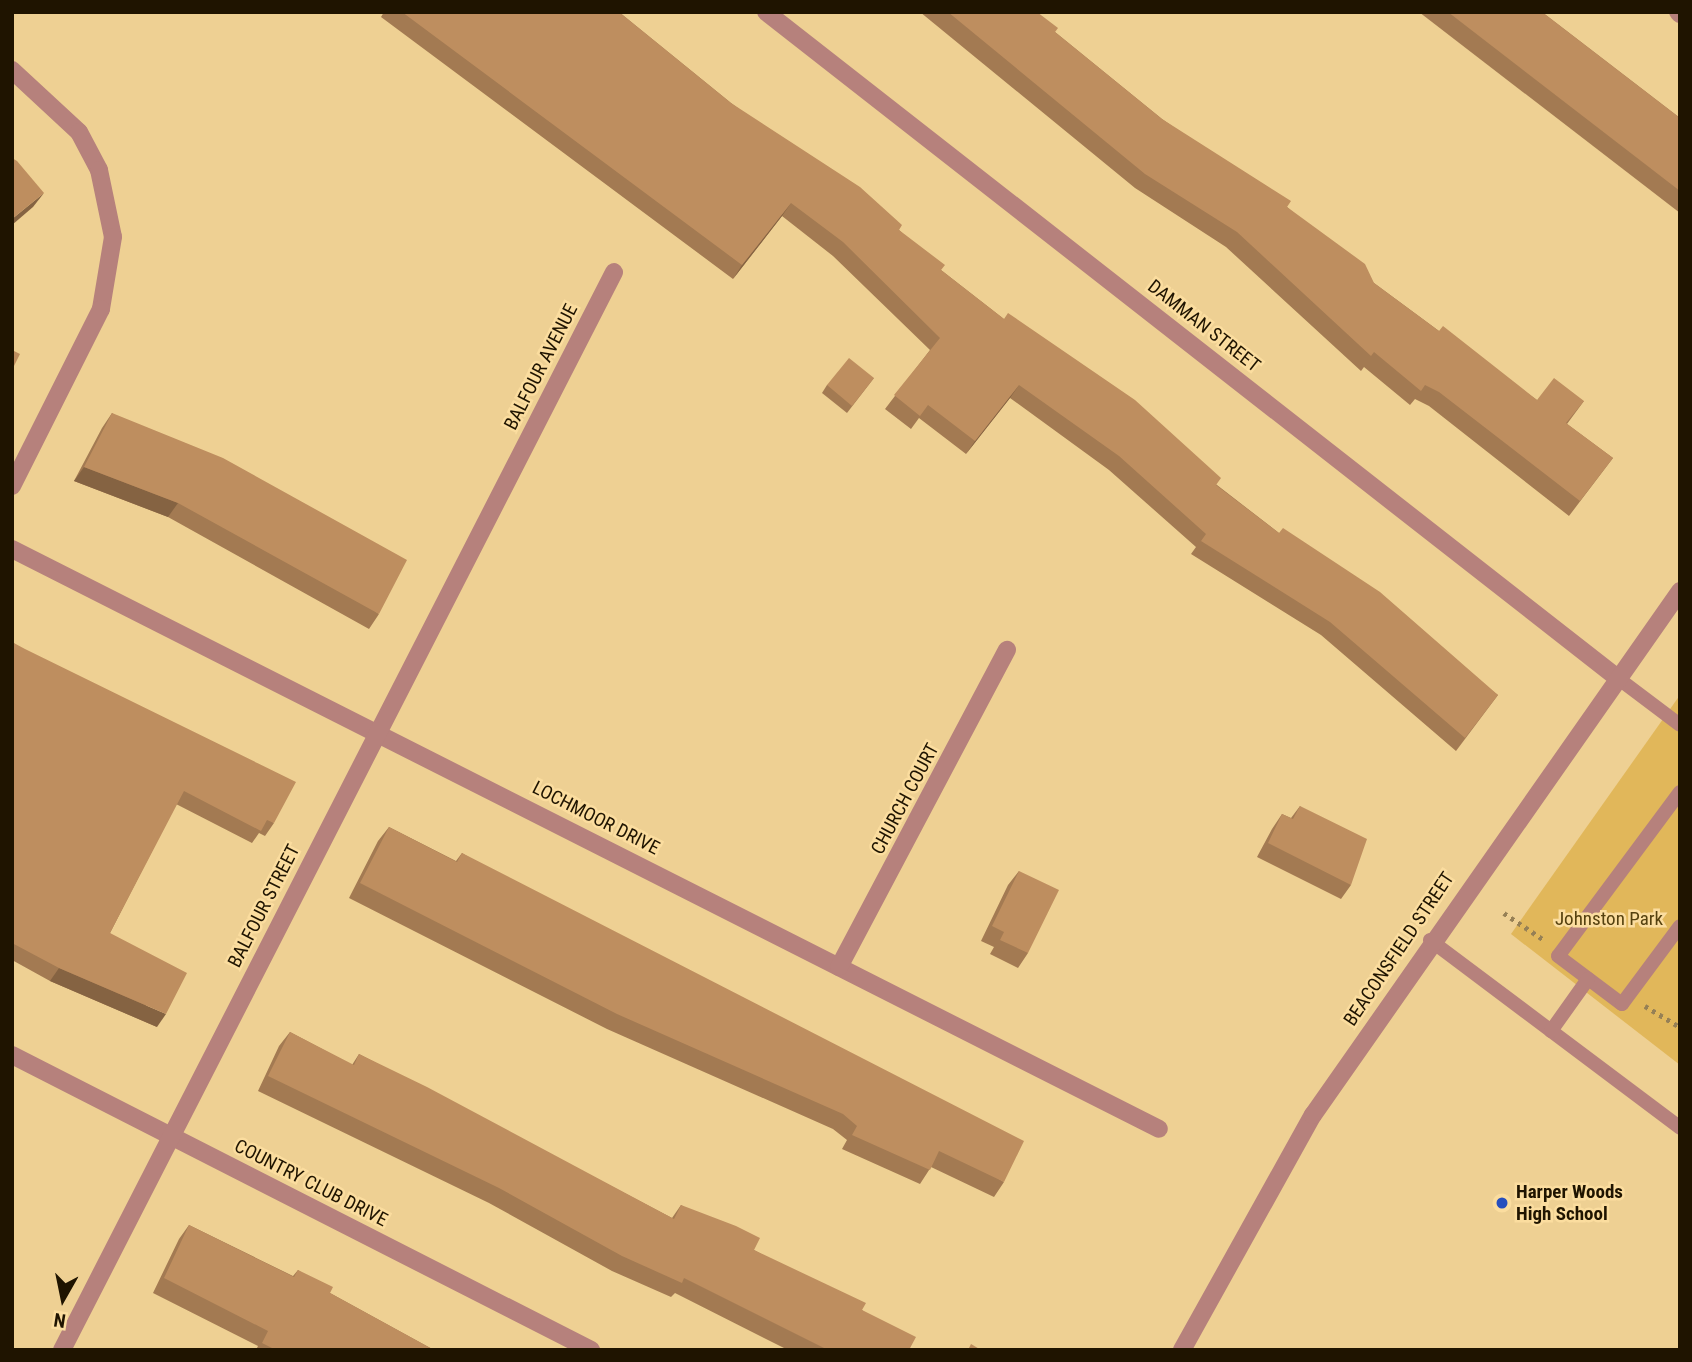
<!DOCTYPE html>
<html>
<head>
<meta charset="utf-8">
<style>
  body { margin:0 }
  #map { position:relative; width:1692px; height:1362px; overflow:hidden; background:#eed093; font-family:"Roboto Condensed",sans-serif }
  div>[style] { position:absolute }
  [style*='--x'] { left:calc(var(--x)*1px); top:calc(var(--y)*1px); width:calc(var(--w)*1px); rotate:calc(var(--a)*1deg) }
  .green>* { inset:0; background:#e1b75a }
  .path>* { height:4.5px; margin-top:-2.25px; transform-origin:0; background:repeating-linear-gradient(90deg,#968055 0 3.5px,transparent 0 8.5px) }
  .service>* { height:14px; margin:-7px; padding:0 7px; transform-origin:7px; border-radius:7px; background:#b6817c }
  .minor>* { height:18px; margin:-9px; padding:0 9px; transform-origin:9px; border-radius:9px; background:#b6817c }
  .tertiary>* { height:18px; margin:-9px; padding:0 9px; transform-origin:9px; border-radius:9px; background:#b6817c }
  .wall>* { inset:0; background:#a37a52 }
  .shaded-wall>* { inset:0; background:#856342 }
  .building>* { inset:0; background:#be8e5f }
  .dots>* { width:19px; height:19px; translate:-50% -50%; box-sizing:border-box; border:4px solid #fbdd9f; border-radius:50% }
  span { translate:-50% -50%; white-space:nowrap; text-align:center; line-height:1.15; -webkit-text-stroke:5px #fbdd9f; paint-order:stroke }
  .street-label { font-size:19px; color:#1f1400 }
  .park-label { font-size:19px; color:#55410f }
  .poi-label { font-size:19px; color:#1f1400; font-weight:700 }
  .left { translate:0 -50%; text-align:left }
  .frame { position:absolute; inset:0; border:14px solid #1f1400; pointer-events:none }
  .north { position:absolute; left:28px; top:1264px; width:70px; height:70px; -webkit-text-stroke:5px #fbdd9f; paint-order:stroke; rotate:189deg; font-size:19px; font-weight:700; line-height:28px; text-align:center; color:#1f1400 }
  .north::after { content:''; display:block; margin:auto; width:24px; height:32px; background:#1f1400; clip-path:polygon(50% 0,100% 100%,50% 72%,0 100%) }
</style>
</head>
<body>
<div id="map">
  <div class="green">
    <i style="clip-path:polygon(1680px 695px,1680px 1065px,1511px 934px)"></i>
  </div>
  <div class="path">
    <i style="--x:1504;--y:913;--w:48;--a:34"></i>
    <i style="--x:1645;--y:1006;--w:41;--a:31"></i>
  </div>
  <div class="service">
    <i style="--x:1615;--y:676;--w:81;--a:37"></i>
    <i style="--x:1680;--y:792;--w:204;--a:126.6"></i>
    <i style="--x:1558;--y:956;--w:80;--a:36.9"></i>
    <i style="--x:1622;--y:1004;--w:97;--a:-53.4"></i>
    <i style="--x:1430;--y:940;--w:313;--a:36.9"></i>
    <i style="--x:1551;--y:1031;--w:64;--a:-54.6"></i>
  </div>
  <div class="minor">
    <i style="--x:766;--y:12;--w:1078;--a:38.03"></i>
    <i style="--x:1678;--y:12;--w:3;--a:45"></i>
    <i style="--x:12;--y:70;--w:91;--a:42.8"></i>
    <i style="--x:79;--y:132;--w:43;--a:62.2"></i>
    <i style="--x:99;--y:170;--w:68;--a:78.2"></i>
    <i style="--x:113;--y:237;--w:73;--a:99.5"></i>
    <i style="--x:101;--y:309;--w:198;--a:116.7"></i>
    <i style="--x:12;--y:549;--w:1285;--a:26.82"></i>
    <i style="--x:839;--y:967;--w:359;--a:-62.1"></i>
    <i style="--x:12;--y:1055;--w:650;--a:27"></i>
    <i style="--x:62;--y:1350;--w:1211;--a:-62.88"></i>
  </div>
  <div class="tertiary">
    <i style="--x:1182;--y:1350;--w:269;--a:-60.9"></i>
    <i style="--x:1313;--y:1115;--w:640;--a:-54.99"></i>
  </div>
  <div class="wall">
    <i style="clip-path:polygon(384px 12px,619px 12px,731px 103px,899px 230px,941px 270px,1217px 485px,1279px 533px,1498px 695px,1456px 751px,1321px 635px,1191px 554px,1196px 547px,1109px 470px,1010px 398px,966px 454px,919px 418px,911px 429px,885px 409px,930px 350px,833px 256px,782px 216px,733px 279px,381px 17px)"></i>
    <i style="clip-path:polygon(920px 12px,1037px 12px,1055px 32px,1162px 119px,1287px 207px,1374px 283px,1439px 331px,1537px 400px,1584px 401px,1567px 424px,1613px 458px,1569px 516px,1429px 406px,1415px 399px,1410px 405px,1364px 367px,1361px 371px,1226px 247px,1135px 188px)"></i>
    <i style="clip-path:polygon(1419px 12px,1542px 12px,1680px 118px,1680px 213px)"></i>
    <i style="clip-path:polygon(874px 378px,847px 413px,822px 393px,827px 385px)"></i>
    <i style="clip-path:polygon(112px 413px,379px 614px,369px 629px,168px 517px,74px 481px,102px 428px)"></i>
    <i style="clip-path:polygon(12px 642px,274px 823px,265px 836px,259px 833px,252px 843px,176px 804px,110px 933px,157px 1027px,50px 981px,12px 960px)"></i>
    <i style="clip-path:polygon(1300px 806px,1351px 885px,1341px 899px,1257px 857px,1272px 829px,1282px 814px,1291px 818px)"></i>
    <i style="clip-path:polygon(389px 827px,456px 861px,462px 853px,1004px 1182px,994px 1197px,931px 1167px,920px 1184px,842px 1149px,847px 1140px,833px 1129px,607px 1029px,349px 898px,378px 841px)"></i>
    <i style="clip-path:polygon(1019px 871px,1028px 953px,1018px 968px,990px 954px,994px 947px,981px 941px,1008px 885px)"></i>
    <i style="clip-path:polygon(290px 1032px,352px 1065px,359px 1054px,672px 1218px,681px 1205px,754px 1250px,862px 1310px,909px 1350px,788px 1350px,675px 1293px,671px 1297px,612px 1271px,489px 1203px,258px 1091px,279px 1046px)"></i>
    <i style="clip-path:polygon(189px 1225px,293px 1276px,298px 1270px,330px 1293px,434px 1350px,256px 1350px,258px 1346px,153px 1293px,179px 1239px)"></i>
  </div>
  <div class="shaded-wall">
    <i style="clip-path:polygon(44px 193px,33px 207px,12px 225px,12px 219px)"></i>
    <i style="clip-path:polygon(791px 203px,782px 216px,733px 279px,742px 265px)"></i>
    <i style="clip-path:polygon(1019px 385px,1010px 398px,966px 454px,975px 441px)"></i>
    <i style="clip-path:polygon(84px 467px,178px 503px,168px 517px,74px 481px)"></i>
    <i style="clip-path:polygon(59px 968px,166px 1014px,157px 1027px,50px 981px)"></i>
  </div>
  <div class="building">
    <i style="clip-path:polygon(402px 12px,619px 12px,731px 103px,860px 187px,902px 225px,899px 230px,945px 265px,941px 270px,1004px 319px,1008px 313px,1135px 400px,1221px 478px,1216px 485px,1279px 533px,1283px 528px,1380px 592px,1498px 695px,1465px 738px,1330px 622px,1201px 541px,1206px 534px,1119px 456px,1019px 385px,975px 441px,928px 405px,920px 416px,894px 395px,940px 338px,843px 242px,791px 203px,742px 265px)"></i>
    <i style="clip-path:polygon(948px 12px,1037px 12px,1058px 28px,1055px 32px,1162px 119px,1291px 201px,1287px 207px,1365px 264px,1374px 283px,1439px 331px,1443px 326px,1537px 400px,1554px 378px,1584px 401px,1566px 423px,1613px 458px,1580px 501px,1439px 392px,1425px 385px,1421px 391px,1374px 352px,1371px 356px,1237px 232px,1145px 174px)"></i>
    <i style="clip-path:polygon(1448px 12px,1542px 12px,1680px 118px,1680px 191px)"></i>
    <i style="clip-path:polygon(12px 158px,17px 161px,44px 193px,12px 219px)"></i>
    <i style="clip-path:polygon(12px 350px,20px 354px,12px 370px)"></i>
    <i style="clip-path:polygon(849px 358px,874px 378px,852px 406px,827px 385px)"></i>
    <i style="clip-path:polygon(112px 413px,223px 458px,407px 560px,379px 614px,178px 503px,84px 467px)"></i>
    <i style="clip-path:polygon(12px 642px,25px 649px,296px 782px,274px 823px,267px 820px,261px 831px,184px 791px,110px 933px,187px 973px,166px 1014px,59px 968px,12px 943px)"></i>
    <i style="clip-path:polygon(1300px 806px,1367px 839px,1351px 885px,1268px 843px,1282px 814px,1293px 819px)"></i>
    <i style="clip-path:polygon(389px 827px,457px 862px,462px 853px,1024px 1141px,1004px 1182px,939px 1151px,930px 1170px,852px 1135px,857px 1126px,843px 1114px,617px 1014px,360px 883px)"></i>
    <i style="clip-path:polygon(1019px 871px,1059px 890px,1028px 953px,1000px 940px,1004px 932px,992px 926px)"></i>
    <i style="clip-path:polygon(290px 1032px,354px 1065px,359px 1054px,427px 1087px,674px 1219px,681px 1205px,736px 1226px,760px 1238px,754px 1250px,866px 1303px,862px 1310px,916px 1337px,909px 1350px,828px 1350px,684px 1278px,682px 1283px,622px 1256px,499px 1188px,268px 1076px)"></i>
    <i style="clip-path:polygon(189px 1225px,294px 1277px,298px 1270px,333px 1287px,330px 1293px,434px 1350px,276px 1350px,262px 1343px,268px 1331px,164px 1278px)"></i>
    <i style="clip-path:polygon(971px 1344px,981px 1350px,968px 1350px)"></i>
  </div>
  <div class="dots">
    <i style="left:1502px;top:1203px;background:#274fbd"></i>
  </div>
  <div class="street-label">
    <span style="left:1204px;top:326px;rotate:38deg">DAMMAN STREET</span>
    <span style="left:541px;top:367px;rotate:-63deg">BALFOUR AVENUE</span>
    <span style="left:905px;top:799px;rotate:-62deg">CHURCH COURT</span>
    <span style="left:596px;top:818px;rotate:27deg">LOCHMOOR DRIVE</span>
    <span style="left:264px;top:906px;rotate:-63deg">BALFOUR STREET</span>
    <span style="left:1399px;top:949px;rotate:-56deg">BEACONSFIELD STREET</span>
    <span style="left:311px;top:1183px;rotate:27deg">COUNTRY CLUB DRIVE</span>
  </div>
  <div class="park-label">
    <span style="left:1609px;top:919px">Johnston Park</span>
  </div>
  <div class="poi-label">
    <span class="left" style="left:1516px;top:1203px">Harper Woods<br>High School</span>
  </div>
  <div class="frame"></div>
  <div class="north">N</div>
</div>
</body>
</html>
